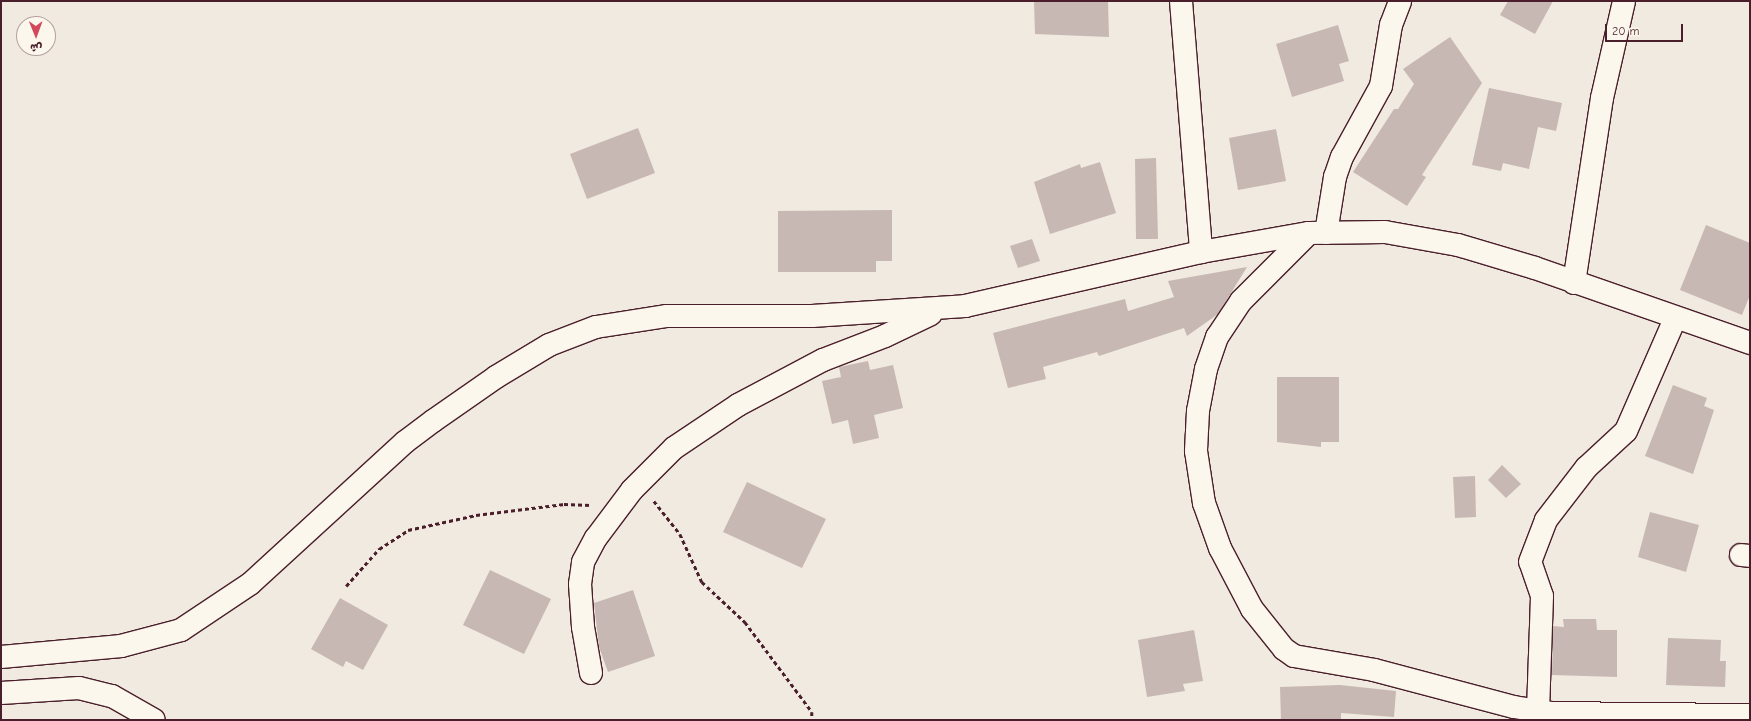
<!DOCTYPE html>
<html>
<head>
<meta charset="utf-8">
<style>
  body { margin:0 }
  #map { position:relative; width:1751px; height:721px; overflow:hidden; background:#f0eae0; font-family:"Comic Neue","Playpen Sans Arabic",sans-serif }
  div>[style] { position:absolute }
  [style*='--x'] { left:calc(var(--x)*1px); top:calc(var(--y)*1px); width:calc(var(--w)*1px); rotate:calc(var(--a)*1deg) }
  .building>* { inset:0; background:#c8b8b3 }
  .path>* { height:2.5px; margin-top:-1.25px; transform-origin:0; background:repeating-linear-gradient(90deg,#4a1f2b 0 4px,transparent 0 7px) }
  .roads { filter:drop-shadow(1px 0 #4a1f2b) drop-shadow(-1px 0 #4a1f2b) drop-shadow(0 1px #4a1f2b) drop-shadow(0 -1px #4a1f2b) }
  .minor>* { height:22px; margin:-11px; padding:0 11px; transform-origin:11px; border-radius:11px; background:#fbf7ec }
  span { translate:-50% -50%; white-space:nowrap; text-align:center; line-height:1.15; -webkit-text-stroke:3px #fbf7ec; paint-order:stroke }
  .frame { position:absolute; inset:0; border:2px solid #4a1f2b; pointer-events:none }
  .north { position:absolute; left:16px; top:16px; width:40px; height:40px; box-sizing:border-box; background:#fbf7ec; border:1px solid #b4a19f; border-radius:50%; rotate:179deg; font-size:11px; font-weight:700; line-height:16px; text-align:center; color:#4a1f2b }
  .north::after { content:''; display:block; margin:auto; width:14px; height:18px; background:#d1495b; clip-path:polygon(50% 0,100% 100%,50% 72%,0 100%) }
  .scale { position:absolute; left:1605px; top:24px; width:78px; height:18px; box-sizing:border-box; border:2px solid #4a1f2b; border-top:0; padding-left:5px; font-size:12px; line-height:14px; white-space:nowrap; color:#4a1f2b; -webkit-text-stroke:3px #fbf7ec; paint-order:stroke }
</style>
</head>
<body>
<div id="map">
  <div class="building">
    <i style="clip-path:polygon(1034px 1px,1108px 1px,1109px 37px,1035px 34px)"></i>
    <i style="clip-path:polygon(1508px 1px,1553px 1px,1535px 34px,1500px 15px)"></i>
    <i style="clip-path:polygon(1338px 25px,1349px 61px,1339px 64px,1344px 81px,1292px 97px,1276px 44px)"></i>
    <i style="clip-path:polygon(1450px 37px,1482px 83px,1422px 175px,1426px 177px,1407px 206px,1353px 172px,1394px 109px,1398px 109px,1414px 84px,1403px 69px)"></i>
    <i style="clip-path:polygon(1489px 88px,1562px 103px,1556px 131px,1538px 127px,1529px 169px,1503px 163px,1501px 171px,1472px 165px)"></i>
    <i style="clip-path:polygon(638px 128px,655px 173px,587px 199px,570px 154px)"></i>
    <i style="clip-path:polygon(1276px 129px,1286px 181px,1238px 190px,1229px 138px)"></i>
    <i style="clip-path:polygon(1156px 158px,1158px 239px,1136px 239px,1135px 159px)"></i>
    <i style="clip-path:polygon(1100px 162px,1116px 213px,1050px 234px,1034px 182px,1080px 164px,1081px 168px)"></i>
    <i style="clip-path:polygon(892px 210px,892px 261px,876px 261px,876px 272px,778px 272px,778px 211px)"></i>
    <i style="clip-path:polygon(1706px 225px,1750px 243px,1750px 295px,1742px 315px,1680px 290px)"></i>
    <i style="clip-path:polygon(1032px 239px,1040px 261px,1018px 268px,1010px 246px)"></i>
    <i style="clip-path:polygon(1247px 267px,1218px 314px,1187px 336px,1184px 328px,1099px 356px,1097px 352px,1043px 367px,1046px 379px,1008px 388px,993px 333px,1125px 299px,1128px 311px,1174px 297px,1168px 281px)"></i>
    <i style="clip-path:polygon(868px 361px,870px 370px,893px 365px,903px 408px,874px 415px,879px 438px,853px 444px,848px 420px,832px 424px,822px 381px,841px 377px,839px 367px)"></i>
    <i style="clip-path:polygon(1277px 377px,1339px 377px,1339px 442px,1321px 442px,1321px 447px,1277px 442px)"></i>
    <i style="clip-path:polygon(1673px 385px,1707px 398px,1704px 406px,1714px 410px,1693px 474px,1645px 456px)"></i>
    <i style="clip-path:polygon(1502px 465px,1521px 484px,1506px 498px,1488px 480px)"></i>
    <i style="clip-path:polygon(1475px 476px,1476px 517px,1455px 518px,1453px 477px)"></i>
    <i style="clip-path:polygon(747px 482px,826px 519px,802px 568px,723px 532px)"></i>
    <i style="clip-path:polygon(1650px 512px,1699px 525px,1686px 572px,1638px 557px)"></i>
    <i style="clip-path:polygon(490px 570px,551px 599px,524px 654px,463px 625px)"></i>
    <i style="clip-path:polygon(633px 590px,655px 656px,608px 672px,599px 647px,594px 603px)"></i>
    <i style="clip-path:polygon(340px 598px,388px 625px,363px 670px,346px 661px,343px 667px,311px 649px)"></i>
    <i style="clip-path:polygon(1563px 619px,1596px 619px,1597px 630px,1617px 630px,1617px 677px,1552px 675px,1553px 626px,1564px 627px)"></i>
    <i style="clip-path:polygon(1194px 630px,1203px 681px,1183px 684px,1185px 691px,1147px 697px,1138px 640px)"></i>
    <i style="clip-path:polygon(1668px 638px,1721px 640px,1720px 661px,1726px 661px,1725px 687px,1666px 685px)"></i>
    <i style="clip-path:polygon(1340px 685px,1396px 691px,1394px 717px,1341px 713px,1341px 720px,1281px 720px,1280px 687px)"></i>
  </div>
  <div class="path">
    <i style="--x:654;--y:501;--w:42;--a:51.8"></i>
    <i style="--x:680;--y:534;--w:53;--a:65.4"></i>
    <i style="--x:702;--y:582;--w:59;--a:42.9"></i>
    <i style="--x:745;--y:622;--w:112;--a:53.3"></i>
    <i style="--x:812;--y:712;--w:8;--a:90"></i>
    <i style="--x:346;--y:586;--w:50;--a:-48.3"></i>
    <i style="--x:379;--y:549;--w:35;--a:-33"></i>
    <i style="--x:408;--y:530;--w:70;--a:-12.4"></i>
    <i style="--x:476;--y:515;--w:89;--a:-7.1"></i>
    <i style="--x:564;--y:504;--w:27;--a:2"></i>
  </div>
  <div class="roads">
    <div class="minor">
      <i style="--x:1181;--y:1;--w:252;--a:85.4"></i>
      <i style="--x:1309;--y:233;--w:96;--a:135"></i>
      <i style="--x:1241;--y:301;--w:43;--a:123.7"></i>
      <i style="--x:1217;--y:337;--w:34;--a:109"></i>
      <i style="--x:1206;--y:369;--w:43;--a:100.8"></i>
      <i style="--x:1198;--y:411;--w:40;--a:92.9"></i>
      <i style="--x:1196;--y:451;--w:53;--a:81.3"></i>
      <i style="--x:1204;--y:503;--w:48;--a:70.4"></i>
      <i style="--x:1220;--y:548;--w:69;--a:62.3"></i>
      <i style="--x:1252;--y:609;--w:51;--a:51.3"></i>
      <i style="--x:1284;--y:649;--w:12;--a:35"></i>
      <i style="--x:1294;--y:656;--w:81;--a:9.9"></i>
      <i style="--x:1374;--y:670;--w:145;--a:14.8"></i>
      <i style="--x:1514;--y:707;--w:37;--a:9"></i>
      <i style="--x:1551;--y:713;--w:199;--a:0.6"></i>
      <i style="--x:1326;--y:233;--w:57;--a:-80.9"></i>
      <i style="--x:1335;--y:177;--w:21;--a:-71"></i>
      <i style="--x:1342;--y:157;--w:81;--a:-61.2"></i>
      <i style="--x:1381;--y:86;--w:62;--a:-80.7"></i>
      <i style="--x:1391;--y:25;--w:26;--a:-69"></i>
      <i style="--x:1574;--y:283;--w:187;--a:-81.4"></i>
      <i style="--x:1602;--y:98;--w:99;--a:-77.2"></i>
      <i style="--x:1741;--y:555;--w:9;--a:6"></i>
      <i style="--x:1;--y:657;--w:121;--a:-5.2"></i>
      <i style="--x:121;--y:646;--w:62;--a:-14.9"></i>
      <i style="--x:181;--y:630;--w:83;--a:-33.7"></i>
      <i style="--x:250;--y:584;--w:210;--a:-42.5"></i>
      <i style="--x:405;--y:442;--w:35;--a:-37"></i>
      <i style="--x:433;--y:421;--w:77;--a:-34.9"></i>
      <i style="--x:496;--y:377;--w:62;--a:-31.1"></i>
      <i style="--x:549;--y:345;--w:50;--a:-21"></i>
      <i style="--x:596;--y:327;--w:72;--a:-8.8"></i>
      <i style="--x:667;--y:316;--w:145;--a:0"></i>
      <i style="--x:812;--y:316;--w:153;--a:-3.7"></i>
      <i style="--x:965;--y:306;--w:242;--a:-12.9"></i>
      <i style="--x:1201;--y:252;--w:110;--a:-10"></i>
      <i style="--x:1309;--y:233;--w:76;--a:-0.8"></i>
      <i style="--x:1385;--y:232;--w:74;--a:10.1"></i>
      <i style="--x:1458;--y:245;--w:80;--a:16.6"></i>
      <i style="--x:1535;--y:268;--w:228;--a:19.2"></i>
      <i style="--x:591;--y:673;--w:47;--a:-99.9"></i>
      <i style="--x:583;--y:627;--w:43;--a:-94"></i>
      <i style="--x:580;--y:584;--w:22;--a:-82"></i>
      <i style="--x:583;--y:562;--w:27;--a:-62"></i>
      <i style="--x:596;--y:538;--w:60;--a:-53.1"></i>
      <i style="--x:632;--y:490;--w:59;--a:-45"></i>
      <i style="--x:674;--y:448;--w:77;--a:-33.9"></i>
      <i style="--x:738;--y:405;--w:96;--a:-27.9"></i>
      <i style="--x:823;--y:360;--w:66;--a:-21.2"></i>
      <i style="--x:885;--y:336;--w:51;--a:-25.6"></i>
      <i style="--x:1;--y:693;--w:78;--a:-3.7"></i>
      <i style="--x:79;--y:688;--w:34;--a:14"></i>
      <i style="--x:112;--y:696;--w:48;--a:29.7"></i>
      <i style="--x:1538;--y:711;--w:115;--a:-88"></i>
      <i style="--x:1542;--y:596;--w:36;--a:-109"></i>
      <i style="--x:1530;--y:562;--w:45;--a:-69.1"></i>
      <i style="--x:1546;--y:520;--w:66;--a:-52.4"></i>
      <i style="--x:1586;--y:468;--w:54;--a:-42.8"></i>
      <i style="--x:1626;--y:431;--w:122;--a:-66.4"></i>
    </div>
  </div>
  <div class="frame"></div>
  <div class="north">ش</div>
  <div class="scale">20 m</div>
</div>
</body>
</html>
